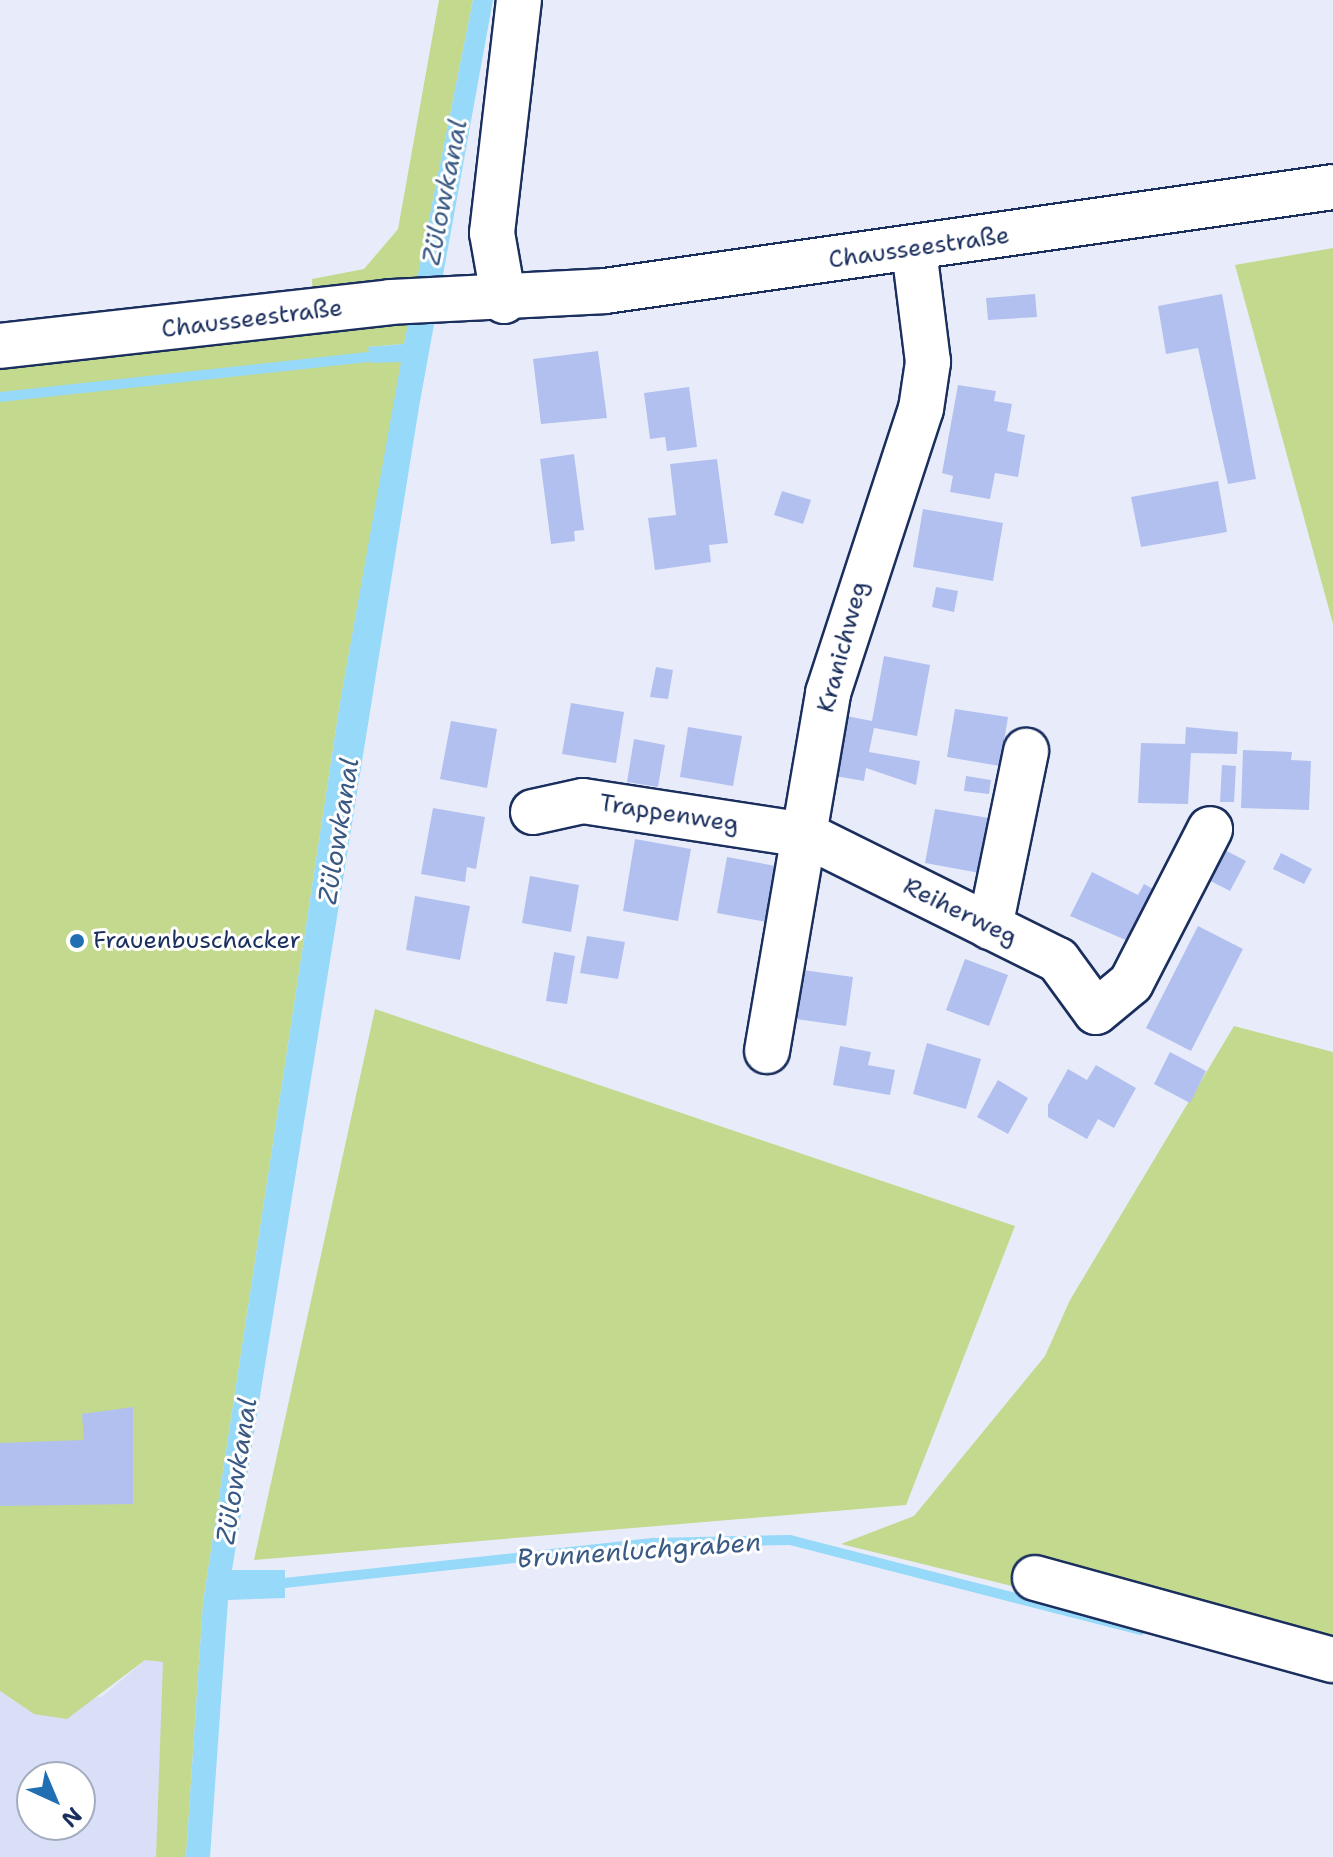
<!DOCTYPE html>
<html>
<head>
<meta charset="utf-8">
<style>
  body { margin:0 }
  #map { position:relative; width:1333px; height:1857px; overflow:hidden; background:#e8ecfa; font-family:"Shantell Sans",sans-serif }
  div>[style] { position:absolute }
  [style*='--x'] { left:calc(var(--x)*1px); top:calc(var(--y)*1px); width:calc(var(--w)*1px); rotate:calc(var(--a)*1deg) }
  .built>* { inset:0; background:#d8dff7 }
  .green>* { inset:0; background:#c3d98e }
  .water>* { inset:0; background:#96d9f8 }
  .stream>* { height:10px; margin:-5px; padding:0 5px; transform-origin:5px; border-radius:5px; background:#96d9f8 }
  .building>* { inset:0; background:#b2c0f0 }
  .roads { filter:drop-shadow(2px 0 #1b2f5e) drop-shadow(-2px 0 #1b2f5e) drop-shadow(0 2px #1b2f5e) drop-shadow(0 -2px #1b2f5e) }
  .minor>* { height:44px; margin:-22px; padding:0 22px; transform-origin:22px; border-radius:22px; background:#fff }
  .dots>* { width:22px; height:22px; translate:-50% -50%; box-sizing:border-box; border:4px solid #fff; border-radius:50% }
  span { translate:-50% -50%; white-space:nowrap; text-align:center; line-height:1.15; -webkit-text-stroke:6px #fff; paint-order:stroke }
  .street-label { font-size:24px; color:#1b2f5e }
  .poi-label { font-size:24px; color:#1b2f5e }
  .left { translate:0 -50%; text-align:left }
  .water-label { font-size:26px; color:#3a5a84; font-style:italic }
  .north { position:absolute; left:16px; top:1761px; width:80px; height:80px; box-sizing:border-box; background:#fff; border:2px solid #a4acbf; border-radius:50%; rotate:136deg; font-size:22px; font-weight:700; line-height:32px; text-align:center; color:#1b2f5e }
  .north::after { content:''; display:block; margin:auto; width:28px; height:36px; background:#1f6fb2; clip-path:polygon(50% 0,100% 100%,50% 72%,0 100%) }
</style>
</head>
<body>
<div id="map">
  <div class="built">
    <i style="clip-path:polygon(evenodd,146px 1659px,164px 1662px,156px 1857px,0 1857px,0 1691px,34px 1714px,103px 1696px,146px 1659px,32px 1777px,80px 1777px,80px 1825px,32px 1825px,32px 1777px)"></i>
  </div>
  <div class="green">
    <i style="clip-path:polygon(439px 0,473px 0,416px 285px,313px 299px,312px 279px,364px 269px,398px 229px)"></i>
    <i style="clip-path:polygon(1333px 248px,1333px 624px,1235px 265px)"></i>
    <i style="clip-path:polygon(410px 318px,404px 344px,368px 347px,402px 361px,340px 703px,203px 1603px,186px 1857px,156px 1857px,163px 1662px,145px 1660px,67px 1719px,34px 1714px,0 1691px,0 367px)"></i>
    <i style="clip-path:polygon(375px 1009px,1015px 1226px,906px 1505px,254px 1560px)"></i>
    <i style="clip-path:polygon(1234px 1026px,1333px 1052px,1333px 1665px,841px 1544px,914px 1516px,1045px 1356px,1070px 1300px)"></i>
  </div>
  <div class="water">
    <i style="clip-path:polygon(473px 0,493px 0,419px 407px,232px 1570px,285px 1570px,285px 1598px,228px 1600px,210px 1857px,186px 1857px,203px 1603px,340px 703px,401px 362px,371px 363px,368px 347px,404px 344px)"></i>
  </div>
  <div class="stream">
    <i style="--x:0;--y:397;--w:386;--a:-6.2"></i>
    <i style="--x:275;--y:1584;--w:382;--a:-6.2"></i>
    <i style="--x:655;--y:1543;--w:135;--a:-1.3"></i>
    <i style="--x:790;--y:1540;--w:362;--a:14.4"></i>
  </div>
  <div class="building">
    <i style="clip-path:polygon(1035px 294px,1037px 317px,988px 320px,986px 298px)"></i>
    <i style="clip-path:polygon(1222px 294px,1256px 479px,1228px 484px,1198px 348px,1166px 354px,1158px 306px)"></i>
    <i style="clip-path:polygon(598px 351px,607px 418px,541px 424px,533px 359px)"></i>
    <i style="clip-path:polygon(958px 385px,996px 391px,994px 401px,1012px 404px,1007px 431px,1025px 435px,1018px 477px,995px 473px,990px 499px,950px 492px,953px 476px,942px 473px)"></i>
    <i style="clip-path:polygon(689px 387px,697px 447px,667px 451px,665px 437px,650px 439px,644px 393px)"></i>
    <i style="clip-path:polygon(574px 454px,584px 530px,574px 531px,575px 541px,551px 544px,540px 459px)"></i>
    <i style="clip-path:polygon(717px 459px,728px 543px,709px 545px,711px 562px,655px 570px,648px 518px,676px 515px,670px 464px)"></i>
    <i style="clip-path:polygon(1218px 481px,1227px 532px,1141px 547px,1131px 497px)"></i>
    <i style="clip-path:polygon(782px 491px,811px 500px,803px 524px,774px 515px)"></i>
    <i style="clip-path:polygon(923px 509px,1003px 523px,993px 581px,913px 567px)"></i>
    <i style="clip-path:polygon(936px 587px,958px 591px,954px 612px,932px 607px)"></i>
    <i style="clip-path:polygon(884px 656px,930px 665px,917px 736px,874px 728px,869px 752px,920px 761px,916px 785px,866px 768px,864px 781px,835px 776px,846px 716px,872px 721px)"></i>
    <i style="clip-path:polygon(656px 667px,673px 670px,668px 699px,650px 697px)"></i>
    <i style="clip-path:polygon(571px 703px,624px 712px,616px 763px,562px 754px)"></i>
    <i style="clip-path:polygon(955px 709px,1008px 717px,1000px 766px,947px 757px)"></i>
    <i style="clip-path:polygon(451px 721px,497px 729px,487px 788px,440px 779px)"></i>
    <i style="clip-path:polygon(688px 727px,742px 736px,733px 786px,680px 777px)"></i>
    <i style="clip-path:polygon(1186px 727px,1238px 732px,1237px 754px,1191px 753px,1188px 804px,1138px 803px,1141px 743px,1185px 744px)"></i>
    <i style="clip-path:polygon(634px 739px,665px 745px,658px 787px,627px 782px)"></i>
    <i style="clip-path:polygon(1243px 750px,1292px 752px,1291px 760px,1311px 761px,1309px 810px,1241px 808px)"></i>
    <i style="clip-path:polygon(1222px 765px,1236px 766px,1234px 802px,1220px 802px)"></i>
    <i style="clip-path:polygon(966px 776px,991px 780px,989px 794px,964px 791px)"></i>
    <i style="clip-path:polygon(433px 808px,485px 817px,476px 869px,467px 867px,465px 882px,421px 874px)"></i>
    <i style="clip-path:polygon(935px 809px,989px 818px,980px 873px,925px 863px)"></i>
    <i style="clip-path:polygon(635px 839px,691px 849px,678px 921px,623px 911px)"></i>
    <i style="clip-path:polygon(1215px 845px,1246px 861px,1230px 891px,1199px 875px)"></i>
    <i style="clip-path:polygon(1281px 853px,1312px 869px,1304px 884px,1273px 869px)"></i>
    <i style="clip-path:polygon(727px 857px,776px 866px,767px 922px,717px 913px)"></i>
    <i style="clip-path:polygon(1092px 872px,1138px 895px,1144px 884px,1161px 893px,1135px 944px,1070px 916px)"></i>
    <i style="clip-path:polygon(530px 876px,579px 885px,571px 932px,522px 923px)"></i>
    <i style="clip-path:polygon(415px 896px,470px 906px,460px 960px,406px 950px)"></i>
    <i style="clip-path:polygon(1198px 926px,1243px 949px,1191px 1051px,1146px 1028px)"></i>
    <i style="clip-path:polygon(587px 936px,625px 942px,618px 979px,580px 973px)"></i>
    <i style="clip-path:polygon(554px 952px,575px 956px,567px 1004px,546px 1001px)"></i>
    <i style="clip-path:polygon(965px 959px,1008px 975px,989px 1026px,946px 1010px)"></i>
    <i style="clip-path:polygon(803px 970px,853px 977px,846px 1026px,796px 1019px)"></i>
    <i style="clip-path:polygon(927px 1043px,981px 1059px,966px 1109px,913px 1094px)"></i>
    <i style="clip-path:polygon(840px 1046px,871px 1052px,868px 1065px,895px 1070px,890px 1095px,833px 1085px)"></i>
    <i style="clip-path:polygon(1170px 1052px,1206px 1071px,1190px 1103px,1154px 1084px)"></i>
    <i style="clip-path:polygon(1096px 1065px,1136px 1088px,1114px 1128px,1098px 1119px,1087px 1139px,1048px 1117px,1048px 1105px,1068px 1069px,1087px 1080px)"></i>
    <i style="clip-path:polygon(998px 1080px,1028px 1098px,1008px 1134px,977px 1117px)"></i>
    <i style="clip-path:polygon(133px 1407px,133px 1504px,0 1506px,0 1443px,84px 1440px,82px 1414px)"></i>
  </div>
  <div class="roads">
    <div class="minor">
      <i style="--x:504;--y:301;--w:69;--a:-100"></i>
      <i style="--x:492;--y:233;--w:235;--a:-83.4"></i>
      <i style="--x:0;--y:346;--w:392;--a:-6.4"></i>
      <i style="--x:390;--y:302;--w:215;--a:-2.9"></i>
      <i style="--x:605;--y:291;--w:735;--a:-8.13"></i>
      <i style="--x:533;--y:812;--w:51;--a:-12.4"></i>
      <i style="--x:583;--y:801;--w:226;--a:8.7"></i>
      <i style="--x:806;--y:835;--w:281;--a:26.4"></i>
      <i style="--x:1058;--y:960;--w:64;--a:53.8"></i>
      <i style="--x:1096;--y:1012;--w:45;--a:-39.6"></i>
      <i style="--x:1131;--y:983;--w:173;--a:-62.8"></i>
      <i style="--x:990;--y:927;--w:180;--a:-78.4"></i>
      <i style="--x:767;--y:1051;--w:363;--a:-80.3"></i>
      <i style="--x:828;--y:693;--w:299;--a:-71.9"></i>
      <i style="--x:921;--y:409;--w:48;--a:-81.5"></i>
      <i style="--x:928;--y:362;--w:114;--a:-97.1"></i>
      <i style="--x:1035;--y:1578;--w:309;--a:15.4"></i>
    </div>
  </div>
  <div class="dots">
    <i style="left:77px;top:941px;background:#1f6fb2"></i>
  </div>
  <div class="street-label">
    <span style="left:919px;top:248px;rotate:-8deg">Chausseestraße</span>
    <span style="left:252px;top:319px;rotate:-7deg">Chausseestraße</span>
    <span style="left:843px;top:647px;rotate:-75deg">Kranichweg</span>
    <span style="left:669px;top:814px;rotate:9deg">Trappenweg</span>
    <span style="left:960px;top:912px;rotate:26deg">Reiherweg</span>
  </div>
  <div class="poi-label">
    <span class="left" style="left:93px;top:941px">Frauenbuschacker</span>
  </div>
  <div class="water-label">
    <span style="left:444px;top:192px;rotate:-79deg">Zülowkanal</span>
    <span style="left:338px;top:831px;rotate:-81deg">Zülowkanal</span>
    <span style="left:236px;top:1471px;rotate:-81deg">Zülowkanal</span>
    <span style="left:639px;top:1550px;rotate:-4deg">Brunnenluchgraben</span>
  </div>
  <div class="north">N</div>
</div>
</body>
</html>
